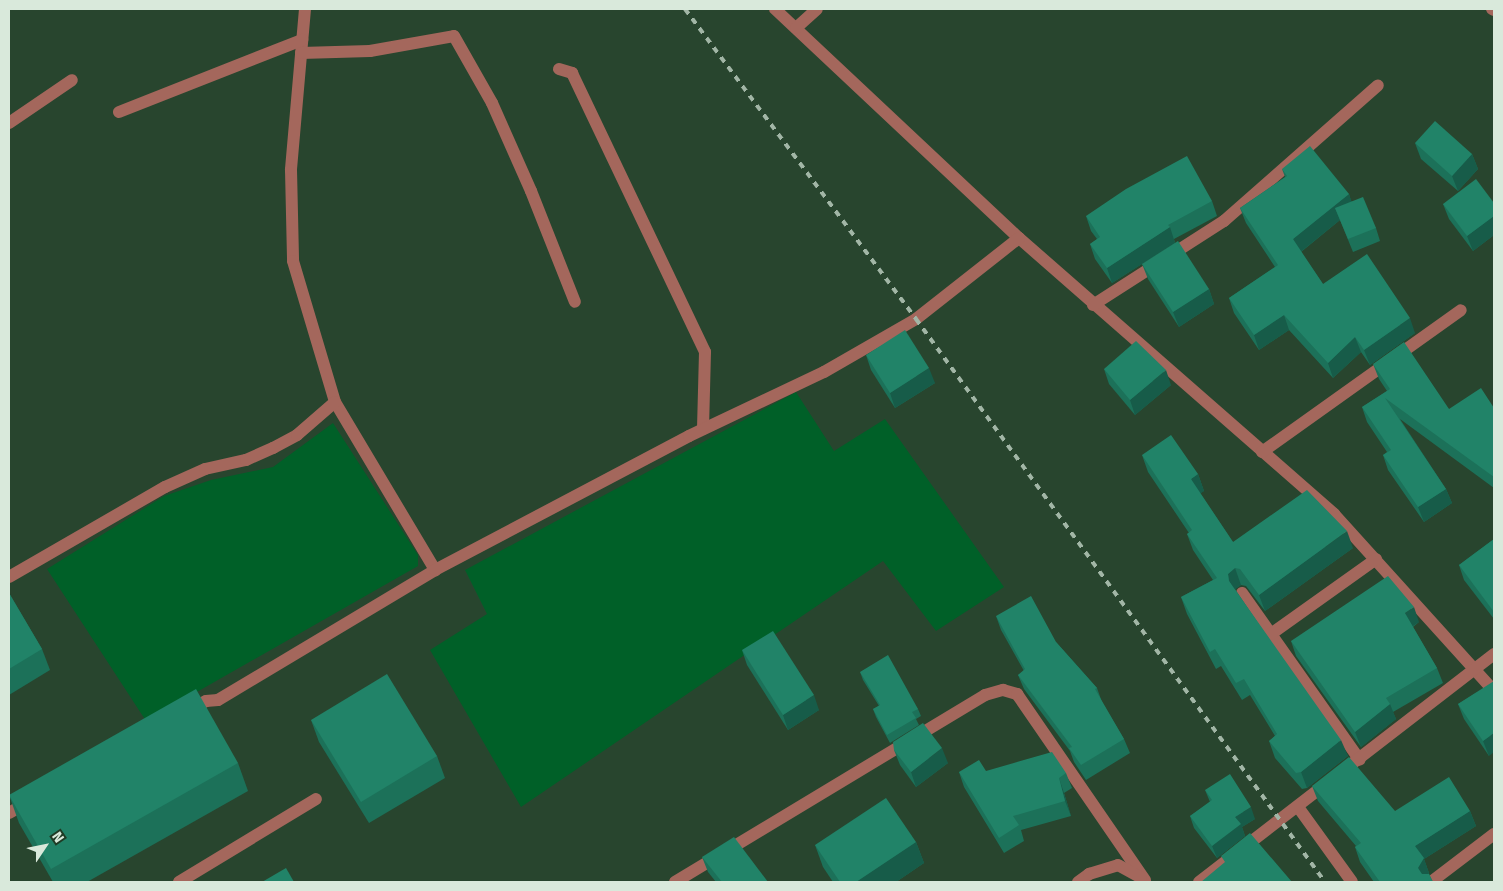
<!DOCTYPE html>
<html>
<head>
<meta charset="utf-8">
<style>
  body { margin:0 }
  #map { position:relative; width:1503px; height:891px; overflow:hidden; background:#28452e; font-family:"Fira Sans",sans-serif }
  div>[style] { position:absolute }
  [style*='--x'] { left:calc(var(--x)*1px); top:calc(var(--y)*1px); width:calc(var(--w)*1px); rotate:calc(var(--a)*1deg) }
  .green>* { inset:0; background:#006028 }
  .minor>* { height:12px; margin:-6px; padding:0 6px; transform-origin:6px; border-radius:6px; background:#a4675c }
  .rail>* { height:4px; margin-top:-2px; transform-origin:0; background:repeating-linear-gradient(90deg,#a2b6a6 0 6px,transparent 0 12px) }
  .wall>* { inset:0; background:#1c7159 }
  .shaded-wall>* { inset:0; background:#175c49 }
  .building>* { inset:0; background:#218368 }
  span { translate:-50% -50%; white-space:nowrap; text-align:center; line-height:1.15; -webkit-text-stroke:4px #1e3a24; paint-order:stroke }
  .frame { position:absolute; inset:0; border:10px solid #d9e9db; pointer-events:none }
  .north { position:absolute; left:20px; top:821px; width:50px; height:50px; -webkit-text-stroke:4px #1e3a24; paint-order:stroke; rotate:56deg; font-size:14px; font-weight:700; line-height:20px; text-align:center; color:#d9e9db }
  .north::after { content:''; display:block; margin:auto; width:18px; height:22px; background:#d9e9db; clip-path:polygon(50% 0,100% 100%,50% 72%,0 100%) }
</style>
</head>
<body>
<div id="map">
  <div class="green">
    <i style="clip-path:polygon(796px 392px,834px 451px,885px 419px,1004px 587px,936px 631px,883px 561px,521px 807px,430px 650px,487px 614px,465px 570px)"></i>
    <i style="clip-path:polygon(333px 423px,418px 555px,418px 566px,146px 721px,47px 569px,164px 496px,211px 480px,273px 467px)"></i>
  </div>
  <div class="minor">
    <i style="--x:305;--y:9;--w:162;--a:95"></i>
    <i style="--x:291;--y:170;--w:91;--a:88.7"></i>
    <i style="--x:293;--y:261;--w:147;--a:73.4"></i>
    <i style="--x:335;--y:402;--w:196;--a:59.2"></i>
    <i style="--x:775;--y:9;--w:335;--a:43.2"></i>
    <i style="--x:1019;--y:238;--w:419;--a:41.2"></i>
    <i style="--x:1334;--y:514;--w:239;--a:47.9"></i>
    <i style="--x:1492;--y:9;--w:2;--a:27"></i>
    <i style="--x:796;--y:28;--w:28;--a:-42"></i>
    <i style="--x:301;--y:53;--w:69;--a:-1.7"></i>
    <i style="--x:370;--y:51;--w:85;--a:-10.1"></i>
    <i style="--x:454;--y:36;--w:77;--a:60.4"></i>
    <i style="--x:492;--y:103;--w:96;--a:66.1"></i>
    <i style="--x:531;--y:191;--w:119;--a:68.4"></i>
    <i style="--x:559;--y:69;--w:14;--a:17"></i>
    <i style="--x:572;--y:73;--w:309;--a:64.5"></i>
    <i style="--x:705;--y:352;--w:77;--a:91.5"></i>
    <i style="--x:119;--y:112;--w:197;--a:-21.5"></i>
    <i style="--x:9;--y:123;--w:76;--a:-34.3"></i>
    <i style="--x:1093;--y:305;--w:156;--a:-32.7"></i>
    <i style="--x:1224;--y:221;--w:205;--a:-41.4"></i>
    <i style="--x:1262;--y:452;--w:244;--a:-35.5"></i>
    <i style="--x:9;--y:577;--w:180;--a:-30"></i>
    <i style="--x:165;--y:487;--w:44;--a:-24.2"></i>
    <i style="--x:205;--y:469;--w:42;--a:-12.4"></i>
    <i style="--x:246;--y:460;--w:30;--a:-24"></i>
    <i style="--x:273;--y:448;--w:27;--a:-28"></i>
    <i style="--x:297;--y:435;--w:50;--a:-41"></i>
    <i style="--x:1242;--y:593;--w:204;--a:54.8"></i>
    <i style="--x:1271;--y:634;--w:129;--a:-35.5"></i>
    <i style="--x:189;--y:710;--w:19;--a:-28"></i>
    <i style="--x:206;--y:701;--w:12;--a:-5"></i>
    <i style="--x:218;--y:700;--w:253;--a:-30.9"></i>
    <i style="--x:435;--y:570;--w:287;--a:-27.8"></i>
    <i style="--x:689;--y:436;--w:149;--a:-25.4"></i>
    <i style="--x:824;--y:372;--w:106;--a:-29.9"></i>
    <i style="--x:916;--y:319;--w:131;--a:-38.2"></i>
    <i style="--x:1298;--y:807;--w:92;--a:54.2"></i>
    <i style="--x:9;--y:813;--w:22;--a:-30"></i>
    <i style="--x:179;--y:882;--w:160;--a:-31.2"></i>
    <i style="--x:675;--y:882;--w:362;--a:-31.1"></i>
    <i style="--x:985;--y:695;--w:19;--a:-16"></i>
    <i style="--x:1003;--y:690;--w:15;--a:16"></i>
    <i style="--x:1017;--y:694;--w:226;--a:55.5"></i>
    <i style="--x:1078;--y:882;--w:14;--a:-36"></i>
    <i style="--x:1089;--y:874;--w:30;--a:-17"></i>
    <i style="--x:1118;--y:865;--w:26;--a:29"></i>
    <i style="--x:1199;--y:882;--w:373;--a:-37.7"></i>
    <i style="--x:1431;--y:882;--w:79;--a:-37.3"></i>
  </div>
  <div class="rail">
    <i style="--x:685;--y:9;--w:387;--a:53.3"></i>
    <i style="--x:916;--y:319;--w:696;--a:54"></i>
  </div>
  <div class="wall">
    <i style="clip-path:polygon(1415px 143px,1472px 154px,1478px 169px,1458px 191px,1421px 159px)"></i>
    <i style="clip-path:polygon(1282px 169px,1349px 194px,1351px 201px,1376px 228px,1380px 241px,1353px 252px,1340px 220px,1301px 252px,1323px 284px,1415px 333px,1370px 365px,1361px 352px,1333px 378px,1289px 330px,1259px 350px,1234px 313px,1229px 298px,1275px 267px,1246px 223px,1240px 208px,1285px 177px)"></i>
    <i style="clip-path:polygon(1212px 201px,1217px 216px,1174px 239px,1175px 243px,1112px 283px,1095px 259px,1090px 244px,1097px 239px,1091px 231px,1086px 216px)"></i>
    <i style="clip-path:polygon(1494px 203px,1494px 235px,1473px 251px,1449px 219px,1443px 204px)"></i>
    <i style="clip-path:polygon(1142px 264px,1209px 289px,1214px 304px,1179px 327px,1148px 279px)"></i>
    <i style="clip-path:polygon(866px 355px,935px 383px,895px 408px,871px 370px)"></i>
    <i style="clip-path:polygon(1373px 364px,1449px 409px,1494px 408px,1494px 488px,1400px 419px,1446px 489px,1452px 503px,1424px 522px,1388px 470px,1383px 455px,1387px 452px,1367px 422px,1362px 407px,1387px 391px,1379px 379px)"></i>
    <i style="clip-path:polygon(1104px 369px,1171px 385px,1135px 415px,1109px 384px)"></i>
    <i style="clip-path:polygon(1142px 455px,1198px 474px,1204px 491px,1200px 493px,1233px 542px,1353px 548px,1265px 611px,1246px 586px,1241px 585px,1235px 589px,1348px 756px,1307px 788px,1302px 789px,1275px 758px,1269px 741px,1275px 736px,1250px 695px,1242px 700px,1221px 666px,1216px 669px,1187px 614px,1181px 597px,1213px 580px,1193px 550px,1187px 534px,1189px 533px,1148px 472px)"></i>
    <i style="clip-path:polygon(1494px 539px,1494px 619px,1464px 580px,1459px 565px)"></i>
    <i style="clip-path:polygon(9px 593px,42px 649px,50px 670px,9px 695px)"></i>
    <i style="clip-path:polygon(996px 616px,1056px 642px,1097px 688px,1102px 702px,1124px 739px,1130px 753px,1086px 780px,1074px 762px,1070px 751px,1024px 689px,1018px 675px,1024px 671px,1001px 630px)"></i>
    <i style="clip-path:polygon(1419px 622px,1413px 627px,1437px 668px,1443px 683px,1393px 712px,1396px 719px,1361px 747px,1296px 656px,1291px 641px)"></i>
    <i style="clip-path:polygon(742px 650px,819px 710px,788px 730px,747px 665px)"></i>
    <i style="clip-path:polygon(860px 672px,918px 709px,921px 716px,916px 719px,919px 725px,890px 743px,876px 717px,873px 709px,879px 706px,863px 680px)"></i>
    <i style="clip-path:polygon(1494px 682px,1489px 756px,1464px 719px,1458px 704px)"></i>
    <i style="clip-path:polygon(311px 720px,437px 756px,445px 778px,369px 823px,319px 742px)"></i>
    <i style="clip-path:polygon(894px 750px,948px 763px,916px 787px,900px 765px)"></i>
    <i style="clip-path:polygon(238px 763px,248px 791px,87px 882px,53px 882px,19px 823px,9px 795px)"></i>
    <i style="clip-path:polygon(986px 771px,1066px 773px,1072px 788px,1064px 793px,1071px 816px,1021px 830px,1024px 841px,1004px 853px,964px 787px,959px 772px)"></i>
    <i style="clip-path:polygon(1312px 786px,1395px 811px,1470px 811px,1476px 826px,1424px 859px,1429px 873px,1429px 874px,1433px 882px,1374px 882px,1360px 862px,1355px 847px,1356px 846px,1318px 801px)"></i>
    <i style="clip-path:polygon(1205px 790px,1255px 819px,1242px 827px,1245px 836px,1217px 858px,1194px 828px,1190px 816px,1210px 802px)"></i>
    <i style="clip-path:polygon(916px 842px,924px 863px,896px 882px,833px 882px,823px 867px,815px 845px)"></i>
    <i style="clip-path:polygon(702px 857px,769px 882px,716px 882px,708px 872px)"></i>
  </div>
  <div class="shaded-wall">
    <i style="clip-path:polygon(1472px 154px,1478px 169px,1458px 191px,1452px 176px)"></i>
    <i style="clip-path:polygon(1349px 194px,1354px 209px,1335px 208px,1340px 220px,1298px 254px,1293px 239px)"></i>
    <i style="clip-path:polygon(1494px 216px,1494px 235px,1473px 251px,1467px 236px)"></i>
    <i style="clip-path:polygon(1170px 227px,1175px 243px,1112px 283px,1107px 268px)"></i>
    <i style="clip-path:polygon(1209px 289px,1214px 304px,1179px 327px,1173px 312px)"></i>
    <i style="clip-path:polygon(1284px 315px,1289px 330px,1259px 350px,1254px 335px)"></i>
    <i style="clip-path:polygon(1410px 318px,1415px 333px,1370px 365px,1364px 350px)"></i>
    <i style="clip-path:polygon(1355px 337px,1361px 352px,1333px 378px,1328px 363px)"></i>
    <i style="clip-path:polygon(929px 368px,935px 383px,895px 408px,890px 393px)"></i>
    <i style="clip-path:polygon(1166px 370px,1171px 385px,1135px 415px,1130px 400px)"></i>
    <i style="clip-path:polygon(1198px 474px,1204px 491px,1197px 496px,1191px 479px)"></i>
    <i style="clip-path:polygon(1446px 489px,1452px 503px,1424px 522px,1418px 507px)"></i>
    <i style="clip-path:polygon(1347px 531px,1353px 548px,1265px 611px,1259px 595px)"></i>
    <i style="clip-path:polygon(1235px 568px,1241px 585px,1234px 590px,1229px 581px,1228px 574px)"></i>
    <i style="clip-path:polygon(1414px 607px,1419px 622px,1410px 628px,1405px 613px)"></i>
    <i style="clip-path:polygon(814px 695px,819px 710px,788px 730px,783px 715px)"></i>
    <i style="clip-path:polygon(1390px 704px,1396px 719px,1361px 747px,1355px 732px)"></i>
    <i style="clip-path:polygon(1494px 733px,1494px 752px,1489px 756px,1483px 741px)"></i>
    <i style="clip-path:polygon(1341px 740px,1348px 756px,1307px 788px,1301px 772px)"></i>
    <i style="clip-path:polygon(942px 748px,948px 763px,916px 787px,911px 772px)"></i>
    <i style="clip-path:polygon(1059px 778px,1064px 793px,1071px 816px,1065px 801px)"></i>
    <i style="clip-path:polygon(1251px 807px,1255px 819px,1242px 827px,1245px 836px,1217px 858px,1212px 846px,1235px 817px)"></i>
    <i style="clip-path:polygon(1470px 811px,1476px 826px,1424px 859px,1429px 873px,1424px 882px,1418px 868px,1415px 846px)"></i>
    <i style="clip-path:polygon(916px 842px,924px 863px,896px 882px,856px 882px)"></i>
  </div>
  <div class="building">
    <i style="clip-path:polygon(1435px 121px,1472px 154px,1452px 176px,1415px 143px)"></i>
    <i style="clip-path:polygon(1310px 146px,1349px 194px,1293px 239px,1323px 284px,1367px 254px,1410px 318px,1364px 350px,1355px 337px,1328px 363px,1284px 315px,1254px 335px,1229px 298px,1278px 265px,1240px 208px,1287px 176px,1282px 169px)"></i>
    <i style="clip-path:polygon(1187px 156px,1212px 201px,1168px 225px,1170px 227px,1107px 268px,1090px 244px,1100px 237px,1086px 216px,1126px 189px)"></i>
    <i style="clip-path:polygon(1476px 179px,1494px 203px,1494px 216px,1467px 236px,1443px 204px)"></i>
    <i style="clip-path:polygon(1363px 197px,1376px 228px,1348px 239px,1335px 208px)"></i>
    <i style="clip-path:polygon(1178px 241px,1209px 289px,1173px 312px,1142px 264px)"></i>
    <i style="clip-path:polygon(905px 330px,929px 368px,890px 393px,866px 355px)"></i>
    <i style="clip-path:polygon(1136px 341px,1166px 370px,1130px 400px,1104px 369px)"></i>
    <i style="clip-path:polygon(1404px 342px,1449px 409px,1481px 388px,1494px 408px,1494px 477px,1385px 398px,1446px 489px,1418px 507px,1383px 455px,1391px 450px,1362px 407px,1390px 389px,1373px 364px)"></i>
    <i style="clip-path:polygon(1171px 435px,1198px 474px,1191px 479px,1233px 542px,1307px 490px,1347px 531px,1259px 595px,1240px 569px,1235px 568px,1228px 574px,1229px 581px,1341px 740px,1301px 772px,1296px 773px,1269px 741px,1277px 734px,1244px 679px,1236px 683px,1215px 649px,1210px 652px,1181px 597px,1217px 578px,1187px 534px,1192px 530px,1142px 455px)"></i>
    <i style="clip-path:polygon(1494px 539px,1494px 612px,1459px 565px)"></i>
    <i style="clip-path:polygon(1388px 576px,1414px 607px,1405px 613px,1437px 668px,1386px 698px,1390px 704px,1355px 732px,1291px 641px)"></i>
    <i style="clip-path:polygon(9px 593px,42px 649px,9px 669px)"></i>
    <i style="clip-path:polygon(1031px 596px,1056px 642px,1097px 688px,1095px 689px,1124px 739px,1081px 765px,1069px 748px,1072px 747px,1018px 675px,1025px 669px,996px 616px)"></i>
    <i style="clip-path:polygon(773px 631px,814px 695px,783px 715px,742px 650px)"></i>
    <i style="clip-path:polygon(888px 655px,918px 709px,912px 712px,916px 718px,887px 735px,873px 709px,880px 705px,860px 672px)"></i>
    <i style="clip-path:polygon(387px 674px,437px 756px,361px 802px,311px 720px)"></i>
    <i style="clip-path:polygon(1494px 681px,1494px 733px,1483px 741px,1458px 704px)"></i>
    <i style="clip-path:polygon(196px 689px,238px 763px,51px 869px,9px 795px)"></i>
    <i style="clip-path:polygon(923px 723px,942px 748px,911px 772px,894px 750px,893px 742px)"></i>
    <i style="clip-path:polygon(1052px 752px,1066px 773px,1059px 778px,1065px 801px,1013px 816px,1019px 825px,999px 838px,959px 772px,979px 760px,986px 771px)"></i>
    <i style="clip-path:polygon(1349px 757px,1395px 811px,1449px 777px,1470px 811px,1415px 846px,1424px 858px,1418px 868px,1422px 874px,1429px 874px,1433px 882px,1380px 882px,1355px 847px,1361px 843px,1312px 786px)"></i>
    <i style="clip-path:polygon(1230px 774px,1251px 807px,1235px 817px,1241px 824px,1212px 846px,1190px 816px,1212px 800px,1205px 790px)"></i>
    <i style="clip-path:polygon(886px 798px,916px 842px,856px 882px,840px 882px,815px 845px)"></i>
    <i style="clip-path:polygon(1250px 833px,1292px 882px,1201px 882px,1225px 862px,1221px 856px)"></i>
    <i style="clip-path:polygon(734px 837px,768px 882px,722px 882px,702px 857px)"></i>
    <i style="clip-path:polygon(286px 868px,294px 882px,262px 882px)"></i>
  </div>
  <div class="frame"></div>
  <div class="north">N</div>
</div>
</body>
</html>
